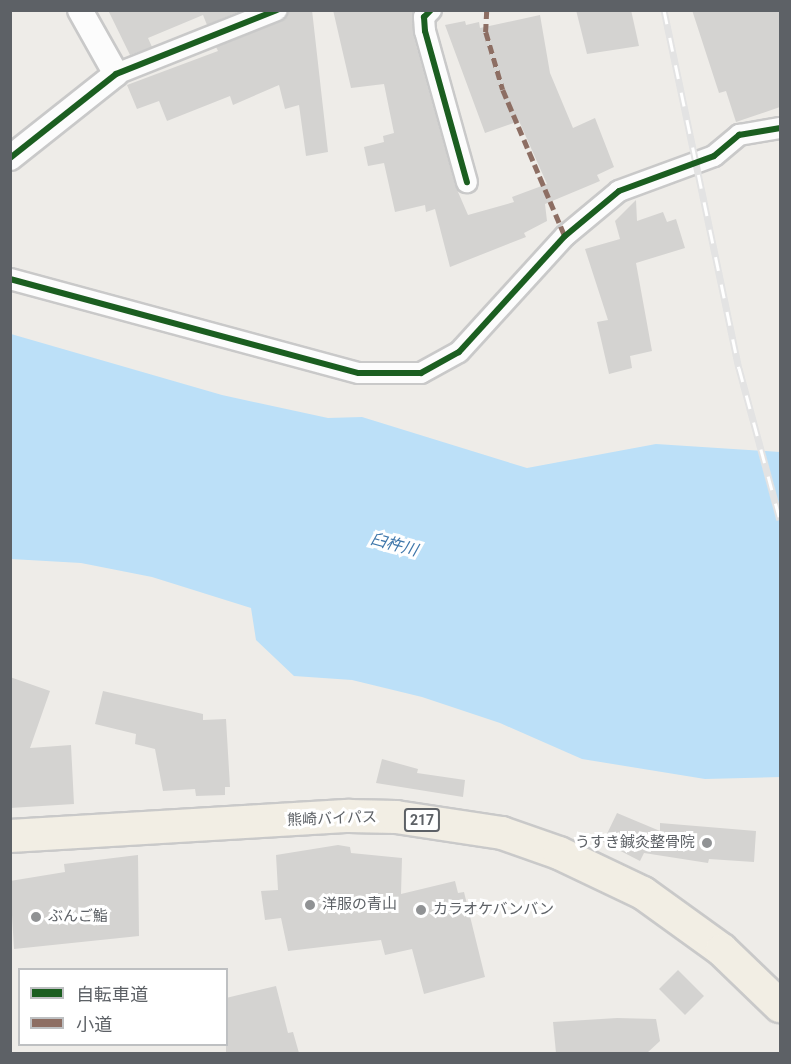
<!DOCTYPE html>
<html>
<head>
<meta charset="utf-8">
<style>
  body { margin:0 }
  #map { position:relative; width:791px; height:1064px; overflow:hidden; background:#eeece8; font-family:Roboto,"Noto Sans JP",sans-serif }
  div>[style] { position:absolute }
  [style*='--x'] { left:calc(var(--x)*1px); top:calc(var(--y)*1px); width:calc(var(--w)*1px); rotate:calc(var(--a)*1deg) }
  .water>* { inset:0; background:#bce0f8 }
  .building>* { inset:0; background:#d4d3d1 }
  .roads { filter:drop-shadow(2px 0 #c9c9c9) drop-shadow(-2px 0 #c9c9c9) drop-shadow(0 2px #c9c9c9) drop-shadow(0 -2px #c9c9c9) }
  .minor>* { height:20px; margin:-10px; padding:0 10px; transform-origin:10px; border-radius:10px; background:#fcfcfc }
  .tertiary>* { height:24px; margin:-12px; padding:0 12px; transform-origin:12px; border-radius:12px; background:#fcfcfc }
  .trunk>* { height:32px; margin:-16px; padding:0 16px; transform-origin:16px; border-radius:16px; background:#f2eee4 }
  .rail>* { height:7px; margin-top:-3.5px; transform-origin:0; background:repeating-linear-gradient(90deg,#fff 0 14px,#e3e3e3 0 28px); box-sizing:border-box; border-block:2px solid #e3e3e3 }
  .quiet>* { height:4.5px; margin-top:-2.25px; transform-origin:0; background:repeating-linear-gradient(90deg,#8d6e63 0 9px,transparent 0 13.5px) }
  .cycleway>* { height:6px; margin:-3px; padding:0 3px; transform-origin:3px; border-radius:3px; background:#1b5e20 }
  .dots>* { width:16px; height:16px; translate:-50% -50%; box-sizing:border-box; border:3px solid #fff; border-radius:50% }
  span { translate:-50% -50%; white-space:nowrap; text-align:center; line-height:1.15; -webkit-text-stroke:6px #fff; paint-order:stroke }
  .shield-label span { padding:2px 4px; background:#fff; border:2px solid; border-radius:4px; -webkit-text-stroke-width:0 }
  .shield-label { font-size:14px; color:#5d6166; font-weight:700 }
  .street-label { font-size:15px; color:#5d6166 }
  .poi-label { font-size:15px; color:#5d6166 }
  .right { translate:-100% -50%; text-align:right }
  .left { translate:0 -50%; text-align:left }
  .water-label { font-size:16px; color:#3e76aa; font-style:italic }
  .frame { position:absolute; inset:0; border:12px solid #5d6166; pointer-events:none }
  .legend { position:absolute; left:18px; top:968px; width:210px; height:78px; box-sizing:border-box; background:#fff; border:2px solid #bec0c2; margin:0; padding:8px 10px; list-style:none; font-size:18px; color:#5d6166 }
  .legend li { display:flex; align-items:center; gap:12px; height:30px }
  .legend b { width:30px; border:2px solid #bec0c2 }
</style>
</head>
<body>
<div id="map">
  <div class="water">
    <i style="clip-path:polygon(11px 334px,222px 395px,328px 418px,362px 417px,527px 468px,656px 444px,780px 452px,780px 777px,705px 779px,582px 759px,500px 723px,422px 697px,352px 680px,294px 676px,256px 640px,251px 608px,152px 577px,81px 563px,11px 559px)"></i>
  </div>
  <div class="building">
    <i style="clip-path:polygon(108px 10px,243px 10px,207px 25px,203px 15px,148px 38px,152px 47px,130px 55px)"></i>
    <i style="clip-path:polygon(289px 10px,312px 10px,328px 152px,306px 156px,299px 105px,285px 109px,279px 85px,233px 105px,230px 96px,167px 121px,159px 101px,137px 109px,127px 85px,218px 51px,216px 47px,282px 21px)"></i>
    <i style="clip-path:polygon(333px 10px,414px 10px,413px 34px,455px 185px,468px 215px,514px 202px,512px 197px,547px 184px,519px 121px,485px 133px,445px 25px,465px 21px,466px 25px,479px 22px,480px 28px,540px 15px,550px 73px,573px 128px,595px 118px,614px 167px,597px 175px,600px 181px,545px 204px,547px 221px,524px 233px,526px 237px,450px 267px,435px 209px,426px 212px,425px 205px,395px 212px,384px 163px,368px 166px,364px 147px,384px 142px,383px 136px,394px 133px,384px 84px,351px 88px)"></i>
    <i style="clip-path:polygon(576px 10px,631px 10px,639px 46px,587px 54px)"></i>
    <i style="clip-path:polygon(692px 10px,780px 10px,780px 107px,736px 122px,726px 91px,719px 93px)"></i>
    <i style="clip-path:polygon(636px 200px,637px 221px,663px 212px,667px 222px,676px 219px,685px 248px,636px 263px,652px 351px,630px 356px,632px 368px,609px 374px,597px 322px,608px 320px,585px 249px,620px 239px,615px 221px)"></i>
    <i style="clip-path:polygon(10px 677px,50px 691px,30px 748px,71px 745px,74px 804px,10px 808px)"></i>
    <i style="clip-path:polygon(103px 691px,203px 714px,203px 720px,226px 719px,230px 787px,225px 787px,225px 795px,196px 796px,195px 789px,163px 791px,155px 749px,135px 744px,136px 734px,95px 724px)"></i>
    <i style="clip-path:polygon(382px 759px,418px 769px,417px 773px,465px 780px,463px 797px,376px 783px)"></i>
    <i style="clip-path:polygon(617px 813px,660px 831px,660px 823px,756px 831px,754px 862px,709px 859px,708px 863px,644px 853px,640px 861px,603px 842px)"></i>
    <i style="clip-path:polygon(338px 845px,350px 847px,351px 853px,402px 858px,401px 894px,455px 881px,458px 893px,464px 892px,485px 977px,424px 994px,412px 949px,385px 955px,381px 940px,288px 951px,281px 918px,265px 920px,261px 891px,278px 890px,276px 855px)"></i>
    <i style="clip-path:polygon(138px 855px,139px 936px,14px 949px,10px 881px,65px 872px,64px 864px)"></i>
    <i style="clip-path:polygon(678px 970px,704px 996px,685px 1015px,659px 989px)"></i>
    <i style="clip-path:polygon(276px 986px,288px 1033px,293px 1032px,299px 1053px,226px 1053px,226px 998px)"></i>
    <i style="clip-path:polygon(617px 1018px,656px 1019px,660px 1041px,647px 1053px,556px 1053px,553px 1022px)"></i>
  </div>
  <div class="roads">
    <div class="minor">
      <i style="--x:431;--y:10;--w:10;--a:135"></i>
      <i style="--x:424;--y:17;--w:14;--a:86"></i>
      <i style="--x:425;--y:31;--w:157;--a:74.5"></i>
      <i style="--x:116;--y:74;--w:173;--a:-21.7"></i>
      <i style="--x:10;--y:279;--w:361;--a:15.1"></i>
      <i style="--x:359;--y:373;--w:62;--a:0"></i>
      <i style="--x:421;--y:373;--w:43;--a:-28.9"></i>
      <i style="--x:459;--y:352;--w:157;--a:-47.6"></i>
      <i style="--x:565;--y:236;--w:70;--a:-39.8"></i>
      <i style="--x:619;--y:191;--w:101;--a:-20.2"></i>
      <i style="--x:714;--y:156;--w:33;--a:-40"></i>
      <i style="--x:739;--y:135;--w:42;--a:-9.7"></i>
    </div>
    <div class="tertiary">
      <i style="--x:10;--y:158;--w:135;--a:-38.4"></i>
      <i style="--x:116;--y:74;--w:73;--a:-119.4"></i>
    </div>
    <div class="trunk">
      <i style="--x:10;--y:836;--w:340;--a:-3.4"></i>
      <i style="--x:349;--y:816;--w:47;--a:1.2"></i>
      <i style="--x:396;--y:817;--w:107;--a:8.6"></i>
      <i style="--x:502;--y:833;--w:60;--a:19.3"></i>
      <i style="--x:559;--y:853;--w:93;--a:25.5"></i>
      <i style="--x:643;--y:893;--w:97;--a:35.8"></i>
      <i style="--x:722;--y:950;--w:81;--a:44"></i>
    </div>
  </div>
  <div class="rail">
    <i style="--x:664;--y:10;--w:366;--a:78.2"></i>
    <i style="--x:739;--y:368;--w:157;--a:74.9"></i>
  </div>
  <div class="quiet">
    <i style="--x:487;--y:10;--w:22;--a:93"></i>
    <i style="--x:486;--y:32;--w:60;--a:73.7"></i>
    <i style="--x:503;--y:90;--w:159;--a:67"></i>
  </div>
  <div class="cycleway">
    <i style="--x:431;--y:10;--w:10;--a:135"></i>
    <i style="--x:424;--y:17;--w:14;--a:86"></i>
    <i style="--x:425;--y:31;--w:157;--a:74.5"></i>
    <i style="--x:10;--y:158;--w:135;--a:-38.4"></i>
    <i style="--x:116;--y:74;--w:173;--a:-21.7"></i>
    <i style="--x:10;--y:279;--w:361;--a:15.1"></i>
    <i style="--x:359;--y:373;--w:62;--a:0"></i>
    <i style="--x:421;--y:373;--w:43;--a:-28.9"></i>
    <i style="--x:459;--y:352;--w:157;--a:-47.6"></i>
    <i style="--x:565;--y:236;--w:70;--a:-39.8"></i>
    <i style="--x:619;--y:191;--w:101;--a:-20.2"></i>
    <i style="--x:714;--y:156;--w:33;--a:-40"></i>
    <i style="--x:739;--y:135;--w:42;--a:-9.7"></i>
  </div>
  <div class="dots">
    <i style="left:707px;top:843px;background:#909294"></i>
    <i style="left:310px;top:905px;background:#909294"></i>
    <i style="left:421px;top:910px;background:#909294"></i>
    <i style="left:36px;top:917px;background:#909294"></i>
  </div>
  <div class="shield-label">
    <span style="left:422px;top:820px">217</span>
  </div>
  <div class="street-label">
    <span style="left:332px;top:819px;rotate:-2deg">熊崎バイパス</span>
  </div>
  <div class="poi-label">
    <span class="right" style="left:695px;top:843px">うすき鍼灸整骨院</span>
    <span class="left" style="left:322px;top:905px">洋服の青山</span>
    <span class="left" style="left:433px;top:910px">カラオケバンバン</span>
    <span class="left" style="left:48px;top:917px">ぶんご鮨</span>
  </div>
  <div class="water-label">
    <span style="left:394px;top:545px;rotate:15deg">臼杵川</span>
  </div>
  <div class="frame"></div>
  <ul class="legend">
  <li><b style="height:8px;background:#1b5e20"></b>自転車道</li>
  <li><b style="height:8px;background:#8d6e63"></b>小道</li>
  </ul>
</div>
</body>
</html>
